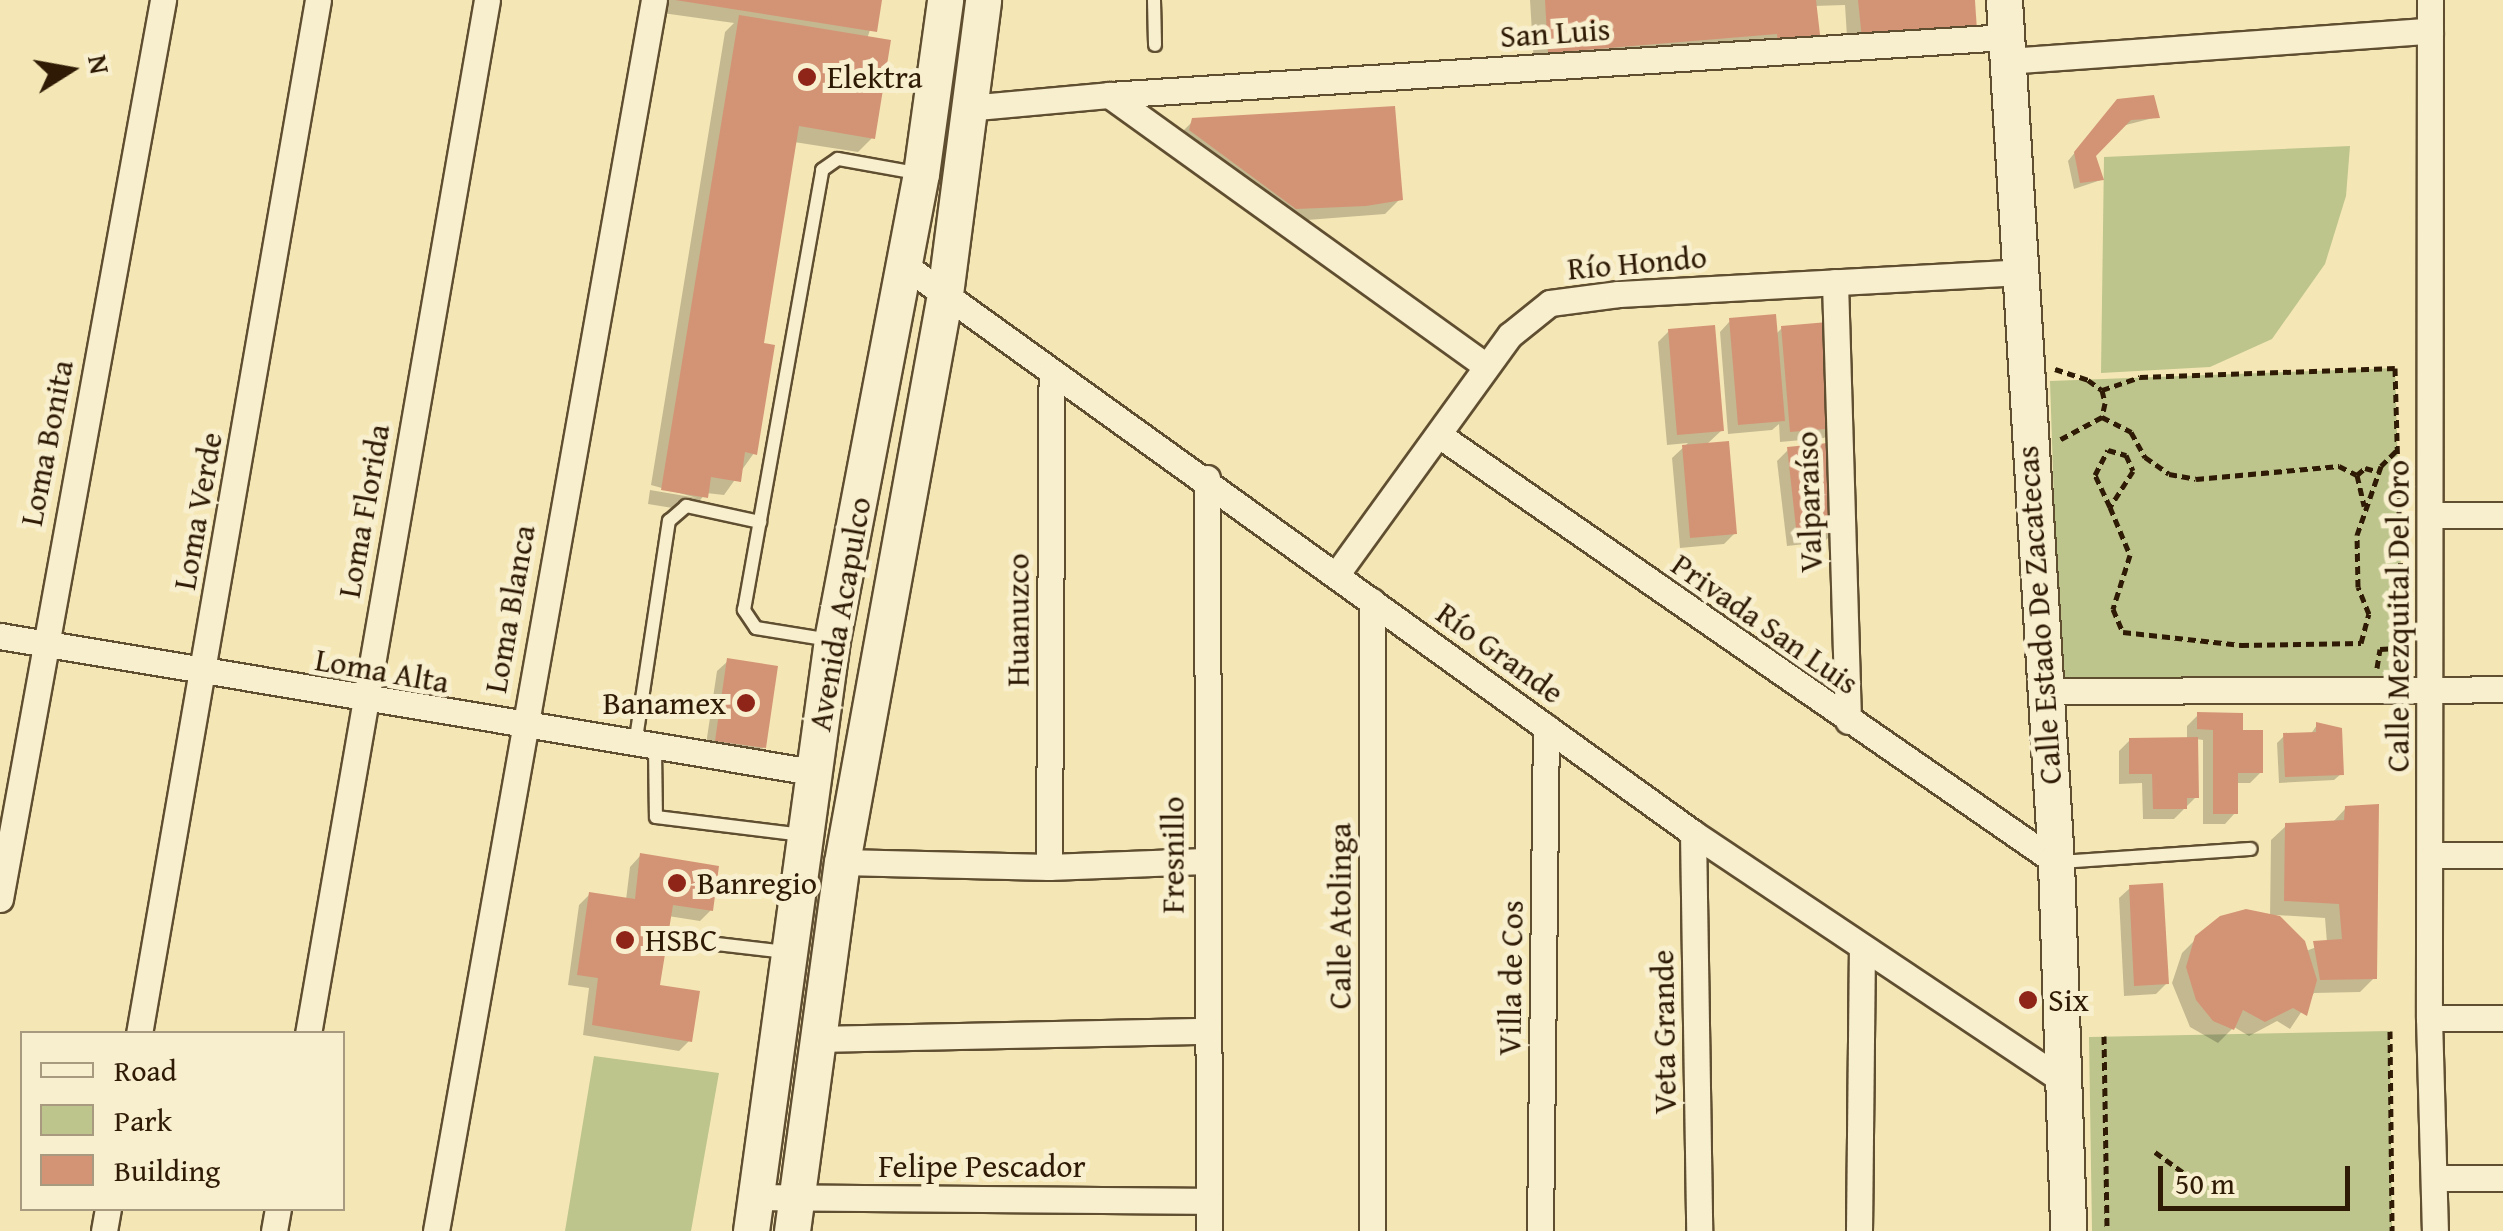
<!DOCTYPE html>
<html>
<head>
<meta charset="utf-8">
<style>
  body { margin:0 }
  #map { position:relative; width:2503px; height:1231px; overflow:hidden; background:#f5e7b5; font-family:"Gentium Book Plus",serif }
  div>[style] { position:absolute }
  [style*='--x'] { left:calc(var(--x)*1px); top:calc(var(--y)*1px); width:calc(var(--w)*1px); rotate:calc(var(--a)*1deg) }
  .green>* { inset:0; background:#bdc58c }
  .shadow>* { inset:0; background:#0003 }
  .building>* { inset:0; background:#d39476 }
  .path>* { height:5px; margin-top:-2.5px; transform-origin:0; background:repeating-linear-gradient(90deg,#2f1b05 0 8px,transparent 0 13px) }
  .roads { filter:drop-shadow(2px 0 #604e31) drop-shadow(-2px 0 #604e31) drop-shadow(0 2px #604e31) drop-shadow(0 -2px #604e31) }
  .lane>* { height:12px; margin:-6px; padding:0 6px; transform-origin:6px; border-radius:6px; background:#f8efcf }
  .street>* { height:25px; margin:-12.5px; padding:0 12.5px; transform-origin:12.5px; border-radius:12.5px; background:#f8efcf }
  .secondary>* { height:35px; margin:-17.5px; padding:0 17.5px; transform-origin:17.5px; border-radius:17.5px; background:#f8efcf }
  .dots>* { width:28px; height:28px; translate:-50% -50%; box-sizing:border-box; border:5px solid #f8efcf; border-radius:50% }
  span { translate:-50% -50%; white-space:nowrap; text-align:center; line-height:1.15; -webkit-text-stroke:10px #f8efcf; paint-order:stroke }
  .street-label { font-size:32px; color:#2f1b05 }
  .poi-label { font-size:32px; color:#2f1b05 }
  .left { translate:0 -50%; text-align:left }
  .right { translate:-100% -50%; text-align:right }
  .legend { position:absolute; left:20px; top:1031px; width:325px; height:180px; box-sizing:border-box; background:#f8efcf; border:2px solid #a89a7e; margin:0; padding:12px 18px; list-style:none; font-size:30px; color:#2f1b05 }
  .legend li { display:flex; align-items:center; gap:20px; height:50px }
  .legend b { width:50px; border:2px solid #a89a7e }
  .north { position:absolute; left:20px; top:20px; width:100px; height:100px; -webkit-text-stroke:8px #f8efcf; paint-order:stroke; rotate:79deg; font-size:28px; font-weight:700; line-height:40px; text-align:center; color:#2f1b05 }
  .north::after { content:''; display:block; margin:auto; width:35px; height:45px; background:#2f1b05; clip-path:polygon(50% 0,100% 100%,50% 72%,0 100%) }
  .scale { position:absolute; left:2158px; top:1166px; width:192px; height:45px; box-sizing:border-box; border:5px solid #2f1b05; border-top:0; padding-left:12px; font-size:30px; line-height:35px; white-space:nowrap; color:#2f1b05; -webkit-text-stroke:8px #f8efcf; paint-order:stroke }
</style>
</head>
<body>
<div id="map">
  <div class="green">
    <i style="clip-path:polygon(2350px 146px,2346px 196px,2325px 264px,2272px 339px,2210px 367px,2101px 373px,2104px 157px)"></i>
    <i style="clip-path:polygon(2395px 368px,2404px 676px,2060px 682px,2050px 381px)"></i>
    <i style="clip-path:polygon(2390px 1031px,2392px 1231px,2092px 1231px,2089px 1037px)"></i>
    <i style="clip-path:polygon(594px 1056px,719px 1073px,691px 1231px,565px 1231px)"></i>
  </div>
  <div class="shadow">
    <i style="clip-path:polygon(657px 0,880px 0,867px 39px,872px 138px,858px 152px,794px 142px,761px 346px,754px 453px,724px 495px,706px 493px,691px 511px,648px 504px,650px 490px,697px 498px,651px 485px,725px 32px,734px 23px,655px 12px)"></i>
    <i style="clip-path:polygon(1530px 0,1972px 0,1848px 53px,1845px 5px,1814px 6px,1768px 54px,1767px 40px,1534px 66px)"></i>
    <i style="clip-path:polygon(2110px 109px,2157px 117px,2122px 126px,2093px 155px,2101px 180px,2074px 189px,2068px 161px)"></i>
    <i style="clip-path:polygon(1193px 121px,1400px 199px,1385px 214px,1281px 222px,1178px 136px)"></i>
    <i style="clip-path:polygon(1730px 321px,1776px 334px,1782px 328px,1835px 427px,1824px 438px,1780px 442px,1779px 424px,1772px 430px,1728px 434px,1720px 332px)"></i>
    <i style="clip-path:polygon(1669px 331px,1722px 430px,1706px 445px,1735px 533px,1724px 544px,1680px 548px,1672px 458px,1688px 443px,1667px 445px,1658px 342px)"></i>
    <i style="clip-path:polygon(1788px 450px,1835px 531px,1824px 542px,1787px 546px,1777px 461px)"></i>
    <i style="clip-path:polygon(728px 661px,764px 747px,753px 758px,705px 751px,717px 671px)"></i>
    <i style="clip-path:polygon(2198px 715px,2240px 733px,2261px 772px,2250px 783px,2235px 783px,2235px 813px,2225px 824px,2203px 824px,2203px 740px,2196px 739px,2196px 797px,2174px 819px,2143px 819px,2142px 783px,2119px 784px,2119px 751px,2130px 740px,2187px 740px,2187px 726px)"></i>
    <i style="clip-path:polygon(2317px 725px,2341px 774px,2334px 780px,2279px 783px,2277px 743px,2284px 736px,2310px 735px)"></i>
    <i style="clip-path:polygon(evenodd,2346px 808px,2374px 978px,2360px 992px,2314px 993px,2290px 1029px,2277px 1021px,2249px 1036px,2234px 1027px,2218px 1043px,2190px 1027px,2172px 983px,2182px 953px,2197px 938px,2270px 917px,2271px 840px,2286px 826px,2332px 823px,2346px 808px,2276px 915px,2325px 918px,2327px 943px,2306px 951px,2276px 915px)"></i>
    <i style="clip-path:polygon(640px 856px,711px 910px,700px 921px,668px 916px,658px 988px,690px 1040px,679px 1051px,583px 1035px,589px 988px,568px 985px,579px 905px,590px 894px,626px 900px,630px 867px)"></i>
    <i style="clip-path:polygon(2130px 888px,2167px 983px,2156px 994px,2124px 996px,2119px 898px)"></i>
  </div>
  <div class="building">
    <i style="clip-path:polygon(675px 0,882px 0,877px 32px)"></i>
    <i style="clip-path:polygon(1545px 0,1816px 0,1821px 43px,1778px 44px,1777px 34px,1548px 53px)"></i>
    <i style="clip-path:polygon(1858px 0,1975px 0,1977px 31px,1862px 39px)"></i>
    <i style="clip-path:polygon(739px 15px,891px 40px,875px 139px,799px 126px,764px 343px,775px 345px,757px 455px,745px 452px,741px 482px,711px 477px,708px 498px,661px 490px)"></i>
    <i style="clip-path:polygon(2154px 95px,2160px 118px,2131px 120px,2096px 156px,2104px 180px,2080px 183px,2074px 152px,2117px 99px)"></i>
    <i style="clip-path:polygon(1395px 106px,1403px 200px,1366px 206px,1296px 209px,1189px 130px,1192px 118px)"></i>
    <i style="clip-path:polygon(1776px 314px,1785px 421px,1738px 425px,1729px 318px)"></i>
    <i style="clip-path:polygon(1828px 322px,1837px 428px,1790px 432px,1781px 326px)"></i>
    <i style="clip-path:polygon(1715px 325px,1724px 431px,1677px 435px,1668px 329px)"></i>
    <i style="clip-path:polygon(1729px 441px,1737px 534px,1690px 538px,1682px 445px)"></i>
    <i style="clip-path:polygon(1828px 443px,1838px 532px,1797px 537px,1787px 447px)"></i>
    <i style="clip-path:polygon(727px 658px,778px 666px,766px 748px,715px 741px)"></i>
    <i style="clip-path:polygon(2197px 712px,2243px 713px,2243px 730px,2263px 730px,2263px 773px,2238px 773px,2238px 814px,2213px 814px,2213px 730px,2197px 729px)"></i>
    <i style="clip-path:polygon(2316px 722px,2342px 728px,2344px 775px,2285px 777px,2283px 733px,2316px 732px)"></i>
    <i style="clip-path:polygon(2198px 737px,2199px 798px,2187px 798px,2187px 809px,2153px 809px,2152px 774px,2129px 774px,2129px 738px)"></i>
    <i style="clip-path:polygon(2379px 804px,2377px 979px,2320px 980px,2313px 941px,2342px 939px,2339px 904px,2284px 901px,2285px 823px,2344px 820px,2345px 806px)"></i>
    <i style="clip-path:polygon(640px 853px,719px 866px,713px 911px,673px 905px,660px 985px,700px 991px,692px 1042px,592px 1025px,598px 978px,577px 975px,589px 892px,635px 899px)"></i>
    <i style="clip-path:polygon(2163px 883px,2169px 984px,2134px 986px,2129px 885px)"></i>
    <i style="clip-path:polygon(2246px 909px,2280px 916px,2305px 941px,2317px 980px,2307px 1016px,2293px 1008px,2265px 1022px,2243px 1010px,2234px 1030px,2213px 1021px,2196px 1000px,2186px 967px,2195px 936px,2220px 916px)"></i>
  </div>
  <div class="path">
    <i style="--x:2055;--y:369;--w:35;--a:18"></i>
    <i style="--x:2088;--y:380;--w:17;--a:36"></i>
    <i style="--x:2102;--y:390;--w:13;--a:77"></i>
    <i style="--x:2105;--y:403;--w:14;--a:102"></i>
    <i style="--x:2102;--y:417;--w:47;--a:151.8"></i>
    <i style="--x:2102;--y:390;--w:40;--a:-18.9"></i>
    <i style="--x:2140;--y:377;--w:255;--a:-2"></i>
    <i style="--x:2395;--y:368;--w:250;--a:88.4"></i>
    <i style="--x:2102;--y:417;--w:33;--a:27"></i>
    <i style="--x:2131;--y:432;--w:29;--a:61"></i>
    <i style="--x:2145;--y:457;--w:29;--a:35"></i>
    <i style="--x:2169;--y:474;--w:27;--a:10"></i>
    <i style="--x:2196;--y:479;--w:144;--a:-5.2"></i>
    <i style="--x:2339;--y:466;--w:20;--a:27"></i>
    <i style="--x:2357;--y:475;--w:32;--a:77"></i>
    <i style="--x:2108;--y:450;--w:19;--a:16"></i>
    <i style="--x:2126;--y:455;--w:17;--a:66"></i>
    <i style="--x:2133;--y:471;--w:43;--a:122.6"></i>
    <i style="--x:2110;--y:507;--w:35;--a:-115"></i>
    <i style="--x:2095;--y:475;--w:28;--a:-63"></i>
    <i style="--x:2357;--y:475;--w:11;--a:-41"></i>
    <i style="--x:2365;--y:468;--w:16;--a:15"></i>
    <i style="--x:2110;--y:507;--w:52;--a:67.4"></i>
    <i style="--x:2130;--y:555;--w:57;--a:107.5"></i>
    <i style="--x:2113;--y:609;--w:25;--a:67"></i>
    <i style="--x:2123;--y:632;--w:119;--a:6.3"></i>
    <i style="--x:2241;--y:645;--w:120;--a:-1"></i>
    <i style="--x:2361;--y:643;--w:30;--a:-75"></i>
    <i style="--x:2369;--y:614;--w:29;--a:-112"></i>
    <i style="--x:2358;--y:587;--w:52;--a:-91.1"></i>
    <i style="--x:2357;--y:535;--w:73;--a:-70.8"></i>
    <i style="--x:2381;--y:466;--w:23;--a:-45"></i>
    <i style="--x:2377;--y:668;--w:19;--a:-81"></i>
    <i style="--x:2380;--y:649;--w:22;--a:-3"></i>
    <i style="--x:2390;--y:1031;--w:200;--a:89.4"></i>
    <i style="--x:2104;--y:1036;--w:195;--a:89.1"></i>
    <i style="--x:2155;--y:1152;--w:41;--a:36"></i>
  </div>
  <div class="roads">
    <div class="lane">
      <i style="--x:1154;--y:0;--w:45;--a:88.7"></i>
      <i style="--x:830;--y:640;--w:75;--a:-170.8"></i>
      <i style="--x:756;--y:628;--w:22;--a:-124"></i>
      <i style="--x:744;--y:610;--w:447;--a:-79.9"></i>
      <i style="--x:822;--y:170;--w:19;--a:-35"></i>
      <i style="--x:838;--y:159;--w:84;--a:10.2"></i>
      <i style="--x:635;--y:745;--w:227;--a:-81.4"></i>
      <i style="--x:669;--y:521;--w:23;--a:-41"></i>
      <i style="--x:686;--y:506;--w:76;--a:12.2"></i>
      <i style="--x:655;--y:749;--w:68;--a:89.2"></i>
      <i style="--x:656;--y:817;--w:148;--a:7"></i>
      <i style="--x:2059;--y:862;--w:192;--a:-3.9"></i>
      <i style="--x:682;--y:940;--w:105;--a:6.6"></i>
    </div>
    <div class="street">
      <i style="--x:2430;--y:0;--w:1018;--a:90.06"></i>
      <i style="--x:2429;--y:1018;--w:213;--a:88.4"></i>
      <i style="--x:2007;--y:61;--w:424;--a:-4.1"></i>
      <i style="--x:1109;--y:95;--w:898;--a:-3.7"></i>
      <i style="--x:967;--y:108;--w:143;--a:-5.2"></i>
      <i style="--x:1109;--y:95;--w:464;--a:35.7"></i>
      <i style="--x:904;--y:265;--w:972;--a:35.75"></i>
      <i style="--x:1693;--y:833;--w:449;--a:33.8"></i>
      <i style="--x:1835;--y:282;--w:439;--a:88.3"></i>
      <i style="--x:1439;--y:435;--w:750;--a:34.69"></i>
      <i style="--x:1207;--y:478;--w:753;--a:89.85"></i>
      <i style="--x:2430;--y:515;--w:73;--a:0"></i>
      <i style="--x:1336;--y:575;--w:296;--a:-54.1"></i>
      <i style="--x:1510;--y:335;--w:51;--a:-38.7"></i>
      <i style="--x:1550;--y:303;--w:69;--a:-7.5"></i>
      <i style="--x:1618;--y:294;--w:401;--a:-3.1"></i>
      <i style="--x:0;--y:636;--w:824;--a:9.5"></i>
      <i style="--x:2042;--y:691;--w:461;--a:-0.2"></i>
      <i style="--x:1693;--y:833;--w:398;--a:89.1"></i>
      <i style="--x:2433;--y:855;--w:70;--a:0"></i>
      <i style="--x:842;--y:862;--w:207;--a:1.4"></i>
      <i style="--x:1049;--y:867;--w:156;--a:-2.2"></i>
      <i style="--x:1049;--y:867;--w:494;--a:-89.7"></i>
      <i style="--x:0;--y:899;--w:914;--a:-79.72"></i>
      <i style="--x:2429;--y:1018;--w:74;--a:0"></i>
      <i style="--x:139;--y:1034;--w:1049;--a:-80.18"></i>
      <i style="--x:308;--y:1034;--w:1049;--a:-80.18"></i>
      <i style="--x:817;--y:1039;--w:391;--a:-1.2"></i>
      <i style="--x:2435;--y:1178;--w:68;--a:0"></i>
      <i style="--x:756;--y:1197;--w:453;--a:0.5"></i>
      <i style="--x:104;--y:1231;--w:23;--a:-80"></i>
      <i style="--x:274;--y:1231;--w:23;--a:-80"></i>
      <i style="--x:436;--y:1231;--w:1250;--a:-79.96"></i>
      <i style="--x:1372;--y:1231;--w:630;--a:-90"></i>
      <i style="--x:1540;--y:1231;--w:504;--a:-89.32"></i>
      <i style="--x:1859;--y:1231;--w:284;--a:-89.4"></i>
    </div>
    <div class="secondary">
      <i style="--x:2004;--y:0;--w:864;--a:86.55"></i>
      <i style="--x:2056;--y:862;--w:369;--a:88.1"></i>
      <i style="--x:751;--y:1231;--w:597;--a:-82.2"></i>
      <i style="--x:832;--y:640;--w:474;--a:-79.2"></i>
      <i style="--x:921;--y:174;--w:176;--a:-82.1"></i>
      <i style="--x:792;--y:1231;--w:372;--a:-82.3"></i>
      <i style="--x:842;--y:862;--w:577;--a:-79.72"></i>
      <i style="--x:945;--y:294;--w:296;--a:-82.6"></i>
    </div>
  </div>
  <div class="dots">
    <i style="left:807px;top:77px;background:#8f2418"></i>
    <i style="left:746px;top:703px;background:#8f2418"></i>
    <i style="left:677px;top:883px;background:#8f2418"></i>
    <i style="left:625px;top:940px;background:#8f2418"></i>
    <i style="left:2028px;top:1000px;background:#8f2418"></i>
  </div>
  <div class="street-label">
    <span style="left:1555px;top:33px;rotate:-4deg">San Luis</span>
    <span style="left:1637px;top:263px;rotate:-5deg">Río Hondo</span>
    <span style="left:47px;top:443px;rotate:-79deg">Loma Bonita</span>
    <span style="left:1809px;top:502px;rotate:-92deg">Valparaíso</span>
    <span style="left:198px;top:511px;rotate:-80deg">Loma Verde</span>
    <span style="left:364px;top:511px;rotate:-80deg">Loma Florida</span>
    <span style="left:510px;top:609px;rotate:-80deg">Loma Blanca</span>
    <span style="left:840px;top:614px;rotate:-80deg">Avenida Acapulco</span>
    <span style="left:2039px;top:615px;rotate:-94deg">Calle Estado De Zacatecas</span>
    <span style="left:2398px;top:616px;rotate:-90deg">Calle Mezquital Del Oro</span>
    <span style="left:1018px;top:620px;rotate:-90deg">Huanuzco</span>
    <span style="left:1765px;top:624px;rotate:35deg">Privada San Luis</span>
    <span style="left:1500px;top:653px;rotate:36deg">Río Grande</span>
    <span style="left:382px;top:671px;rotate:10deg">Loma Alta</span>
    <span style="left:1173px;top:855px;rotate:-90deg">Fresnillo</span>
    <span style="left:1340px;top:916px;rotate:-90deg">Calle Atolinga</span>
    <span style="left:1511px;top:978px;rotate:-89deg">Villa de Cos</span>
    <span style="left:1664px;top:1032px;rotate:-91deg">Veta Grande</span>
    <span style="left:982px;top:1166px">Felipe Pescador</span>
  </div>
  <div class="poi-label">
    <span class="left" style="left:827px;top:77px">Elektra</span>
    <span class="right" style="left:726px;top:703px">Banamex</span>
    <span class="left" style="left:697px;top:883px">Banregio</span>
    <span class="left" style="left:645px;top:940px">HSBC</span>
    <span class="left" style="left:2048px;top:1000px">Six</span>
  </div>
  <ul class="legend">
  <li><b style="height:12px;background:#f8efcf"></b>Road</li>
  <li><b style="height:28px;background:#bdc58c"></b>Park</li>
  <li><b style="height:28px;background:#d39476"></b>Building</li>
  </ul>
  <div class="north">N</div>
  <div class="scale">50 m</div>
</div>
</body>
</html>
